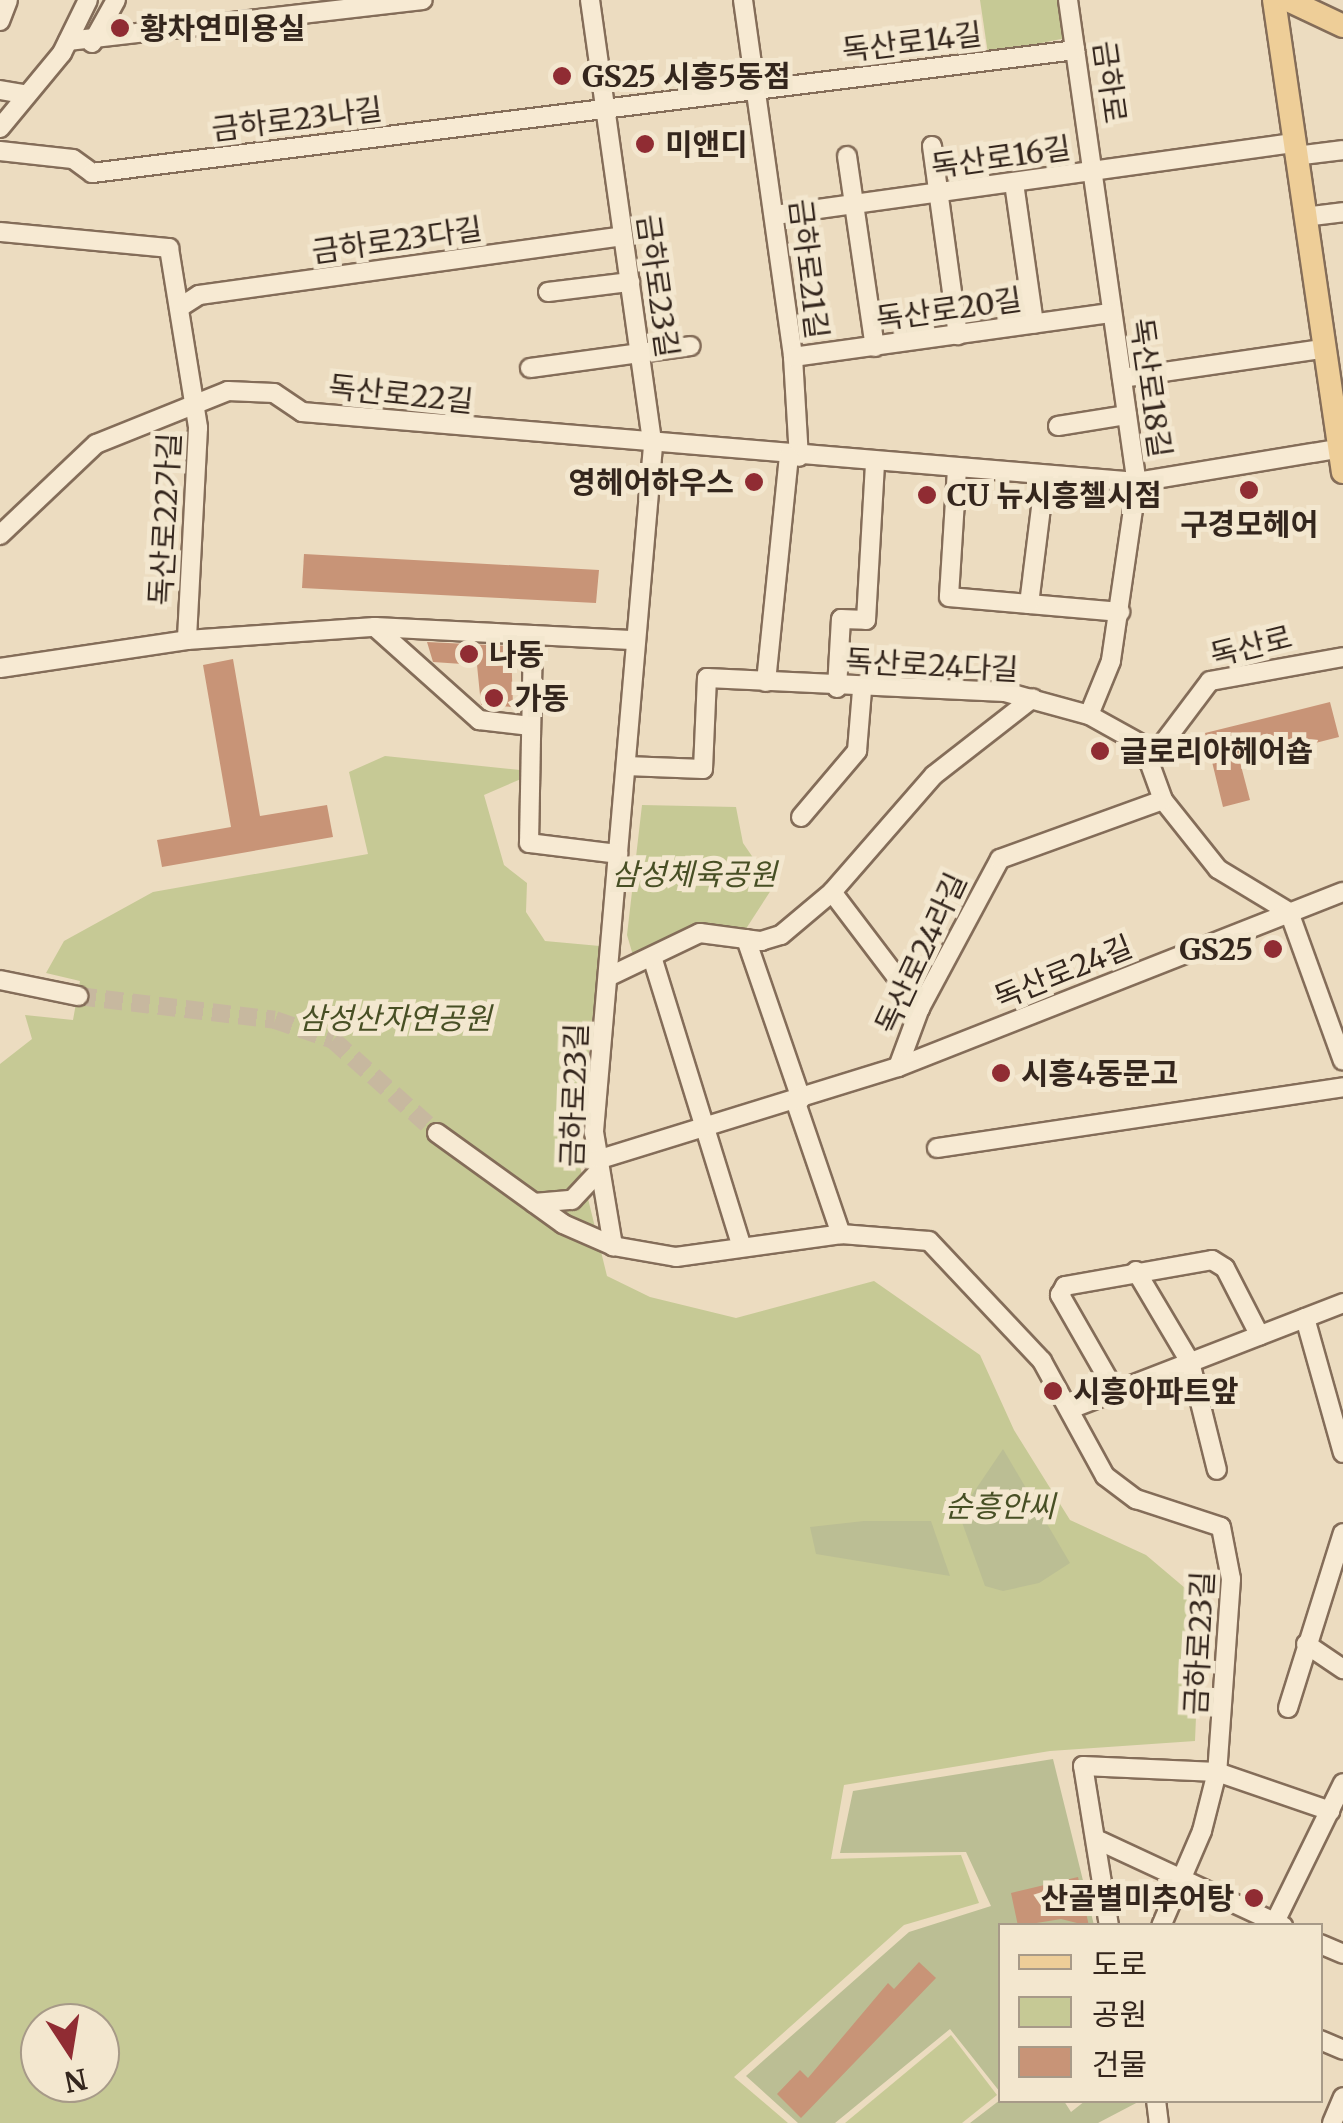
<!DOCTYPE html>
<html>
<head>
<meta charset="utf-8">
<style>
  body { margin:0 }
  #map { position:relative; width:1343px; height:2123px; overflow:hidden; background:#ecdcc0; font-family:Merriweather,"Noto Sans KR",serif }
  div>[style] { position:absolute }
  [style*='--x'] { left:calc(var(--x)*1px); top:calc(var(--y)*1px); width:calc(var(--w)*1px); rotate:calc(var(--a)*1deg) }
  .green>* { inset:0; background:#c6c995 }
  .cemetery>* { inset:0; background:#bbbe94 }
  .building>* { inset:0; background:#c89477 }
  .minor-tunnel>* { height:18px; margin-top:-9px; transform-origin:0; background:repeating-linear-gradient(90deg,#c7b89f 0 18px,transparent 0 27px) }
  .roads { filter:drop-shadow(2px 0 #846d59) drop-shadow(-2px 0 #846d59) drop-shadow(0 2px #846d59) drop-shadow(0 -2px #846d59) }
  .minor>* { height:18px; margin:-9px; padding:0 9px; transform-origin:9px; border-radius:9px; background:#f7ead3 }
  .major>* { height:22px; margin:-11px; padding:0 11px; transform-origin:11px; border-radius:11px; background:#eece98 }
  .dots>* { width:28px; height:28px; translate:-50% -50%; box-sizing:border-box; border:5px solid #f3e7cf; border-radius:50% }
  span { translate:-50% -50%; white-space:nowrap; text-align:center; line-height:1.15; -webkit-text-stroke:10px #f3e7cf; paint-order:stroke }
  .poi-label { font-size:30px; color:#34261d; font-weight:700 }
  .left { translate:0 -50%; text-align:left }
  .right { translate:-100% -50%; text-align:right }
  .street-label { font-size:30px; color:#34261d }
  .park-label { font-size:30px; color:#474f24; font-style:italic }
  .legend { position:absolute; left:998px; top:1923px; width:325px; height:180px; box-sizing:border-box; background:#f3e7cf; border:2px solid #a79a88; margin:0; padding:12px 18px; list-style:none; font-size:30px; color:#34261d }
  .legend li { display:flex; align-items:center; gap:20px; height:50px }
  .legend b { width:50px; border:2px solid #a79a88 }
  .north { position:absolute; left:20px; top:2003px; width:100px; height:100px; box-sizing:border-box; background:#f3e7cf; border:2px solid #a79a88; border-radius:50%; rotate:168deg; font-size:28px; font-weight:700; line-height:40px; text-align:center; color:#34261d }
  .north::after { content:''; display:block; margin:auto; width:35px; height:45px; background:#902c33; clip-path:polygon(50% 0,100% 100%,50% 72%,0 100%) }
</style>
</head>
<body>
<div id="map">
  <div class="green">
    <i style="clip-path:polygon(980px 0,1062px 0,1066px 38px,988px 54px)"></i>
    <i style="clip-path:polygon(evenodd,385px 756px,520px 770px,521px 779px,484px 795px,504px 865px,527px 883px,526px 912px,545px 941px,600px 946px,578px 1158px,607px 1276px,650px 1297px,736px 1318px,874px 1281px,980px 1355px,1014px 1430px,1070px 1520px,1146px 1555px,1185px 1588px,1200px 1620px,1195px 1741px,1050px 1751px,844px 1785px,831px 1859px,961px 1855px,979px 1903px,904px 1925px,734px 2077px,788px 2123px,0 2123px,0 1064px,32px 1039px,25px 1015px,73px 1020px,80px 981px,46px 973px,64px 941px,153px 892px,368px 854px,349px 772px,385px 756px,40px 2023px,100px 2023px,100px 2083px,40px 2083px,40px 2023px)"></i>
    <i style="clip-path:polygon(642px 805px,736px 807px,743px 843px,773px 887px,740px 938px,715px 934px,640px 959px,632px 952px,627px 935px)"></i>
    <i style="clip-path:polygon(951px 2035px,997px 2095px,962px 2123px,845px 2123px)"></i>
  </div>
  <div class="cemetery">
    <i style="clip-path:polygon(1003px 1449px,1070px 1563px,1039px 1583px,1003px 1591px,985px 1586px,959px 1514px)"></i>
    <i style="clip-path:polygon(864px 1521px,931px 1521px,950px 1576px,816px 1554px,810px 1527px)"></i>
    <i style="clip-path:polygon(1053px 1759px,1094px 1925px,1001px 1926px,1000px 2092px,950px 2029px,835px 2123px,798px 2123px,746px 2076px,909px 1932px,991px 1906px,966px 1852px,840px 1853px,853px 1791px)"></i>
    <i style="clip-path:polygon(1000px 2100px,1064px 2101px,1071px 2112px,1085px 2101px,1140px 2101px,1098px 2123px,970px 2123px)"></i>
  </div>
  <div class="building">
    <i style="clip-path:polygon(304px 554px,599px 570px,596px 603px,302px 588px)"></i>
    <i style="clip-path:polygon(427px 642px,511px 646px,513px 707px,481px 705px,477px 665px,433px 662px)"></i>
    <i style="clip-path:polygon(233px 659px,260px 816px,327px 805px,333px 837px,162px 867px,157px 840px,231px 827px,203px 665px)"></i>
    <i style="clip-path:polygon(1330px 702px,1339px 737px,1240px 762px,1250px 800px,1223px 807px,1205px 733px)"></i>
    <i style="clip-path:polygon(1078px 1877px,1089px 1926px,1061px 1919px,1018px 1926px,1011px 1893px)"></i>
    <i style="clip-path:polygon(919px 1962px,936px 1978px,801px 2118px,777px 2094px,800px 2070px,808px 2078px,888px 1983px,894px 1989px)"></i>
  </div>
  <div class="minor-tunnel">
    <i style="--x:78;--y:996;--w:198;--a:6.9"></i>
    <i style="--x:275;--y:1020;--w:61;--a:19"></i>
    <i style="--x:333;--y:1040;--w:140;--a:41.8"></i>
  </div>
  <div class="roads">
    <div class="minor">
      <i style="--x:590;--y:0;--w:450;--a:82"></i>
      <i style="--x:653;--y:446;--w:689;--a:94.92"></i>
      <i style="--x:594;--y:1132;--w:116;--a:80.5"></i>
      <i style="--x:613;--y:1246;--w:64;--a:9.9"></i>
      <i style="--x:676;--y:1257;--w:167;--a:-7.9"></i>
      <i style="--x:841;--y:1234;--w:88;--a:4.5"></i>
      <i style="--x:929;--y:1241;--w:165;--a:46.7"></i>
      <i style="--x:1042;--y:1361;--w:131;--a:61.3"></i>
      <i style="--x:1105;--y:1476;--w:39;--a:37"></i>
      <i style="--x:1136;--y:1499;--w:89;--a:18.2"></i>
      <i style="--x:1221;--y:1527;--w:53;--a:79.1"></i>
      <i style="--x:1231;--y:1579;--w:194;--a:94.1"></i>
      <i style="--x:1217;--y:1772;--w:61;--a:104.3"></i>
      <i style="--x:1202;--y:1831;--w:103;--a:113.3"></i>
      <i style="--x:743;--y:0;--w:360;--a:82"></i>
      <i style="--x:793;--y:357;--w:100;--a:86.6"></i>
      <i style="--x:1068;--y:0;--w:487;--a:81.9"></i>
      <i style="--x:1137;--y:482;--w:181;--a:98.3"></i>
      <i style="--x:1111;--y:661;--w:58;--a:112.2"></i>
      <i style="--x:0;--y:21;--w:22;--a:-69"></i>
      <i style="--x:68;--y:41;--w:357;--a:-6.6"></i>
      <i style="--x:92;--y:43;--w:49;--a:-60.8"></i>
      <i style="--x:0;--y:90;--w:27;--a:10"></i>
      <i style="--x:0;--y:128;--w:97;--a:-50.4"></i>
      <i style="--x:62;--y:53;--w:59;--a:-63.9"></i>
      <i style="--x:932;--y:146;--w:191;--a:82.2"></i>
      <i style="--x:0;--y:151;--w:73;--a:6.3"></i>
      <i style="--x:73;--y:159;--w:24;--a:36"></i>
      <i style="--x:92;--y:173;--w:991;--a:-7.13"></i>
      <i style="--x:847;--y:156;--w:193;--a:81.7"></i>
      <i style="--x:1295;--y:156;--w:48;--a:-7.1"></i>
      <i style="--x:1014;--y:183;--w:142;--a:81.9"></i>
      <i style="--x:775;--y:215;--w:523;--a:-7.91"></i>
      <i style="--x:1304;--y:217;--w:39;--a:-7"></i>
      <i style="--x:0;--y:232;--w:170;--a:5.4"></i>
      <i style="--x:169;--y:248;--w:182;--a:80.8"></i>
      <i style="--x:198;--y:428;--w:212;--a:93"></i>
      <i style="--x:548;--y:292;--w:83;--a:-7"></i>
      <i style="--x:182;--y:306;--w:20;--a:-33"></i>
      <i style="--x:199;--y:295;--w:428;--a:-7.9"></i>
      <i style="--x:793;--y:357;--w:322;--a:-7.9"></i>
      <i style="--x:530;--y:368;--w:162;--a:-7.8"></i>
      <i style="--x:1122;--y:378;--w:202;--a:-8.3"></i>
      <i style="--x:1058;--y:426;--w:70;--a:-9.1"></i>
      <i style="--x:957;--y:469;--w:128;--a:93.6"></i>
      <i style="--x:949;--y:597;--w:172;--a:5"></i>
      <i style="--x:0;--y:535;--w:132;--a:-43.5"></i>
      <i style="--x:96;--y:444;--w:142;--a:-21.9"></i>
      <i style="--x:228;--y:391;--w:46;--a:2.5"></i>
      <i style="--x:274;--y:393;--w:34;--a:34"></i>
      <i style="--x:302;--y:412;--w:838;--a:4.79"></i>
      <i style="--x:1137;--y:482;--w:209;--a:-9.4"></i>
      <i style="--x:1029;--y:604;--w:130;--a:-82.9"></i>
      <i style="--x:375;--y:627;--w:140;--a:41.8"></i>
      <i style="--x:479;--y:720;--w:52;--a:6.6"></i>
      <i style="--x:533;--y:635;--w:208;--a:91.1"></i>
      <i style="--x:529;--y:843;--w:90;--a:7"></i>
      <i style="--x:0;--y:668;--w:189;--a:-8.5"></i>
      <i style="--x:187;--y:640;--w:188;--a:-4"></i>
      <i style="--x:375;--y:627;--w:261;--a:2.9"></i>
      <i style="--x:766;--y:682;--w:227;--a:-84.2"></i>
      <i style="--x:837;--y:688;--w:69;--a:-86.7"></i>
      <i style="--x:841;--y:619;--w:25;--a:2"></i>
      <i style="--x:866;--y:620;--w:158;--a:-86.7"></i>
      <i style="--x:1149;--y:762;--w:101;--a:-53"></i>
      <i style="--x:1210;--y:681;--w:135;--a:-10.2"></i>
      <i style="--x:626;--y:766;--w:77;--a:2.2"></i>
      <i style="--x:703;--y:769;--w:91;--a:-87.5"></i>
      <i style="--x:707;--y:678;--w:298;--a:2.7"></i>
      <i style="--x:1005;--y:692;--w:87;--a:15.3"></i>
      <i style="--x:1089;--y:715;--w:62;--a:29.1"></i>
      <i style="--x:1143;--y:745;--w:59;--a:70"></i>
      <i style="--x:1163;--y:800;--w:88;--a:51.4"></i>
      <i style="--x:1218;--y:869;--w:83;--a:31.2"></i>
      <i style="--x:1289;--y:912;--w:158;--a:70.1"></i>
      <i style="--x:801;--y:817;--w:87;--a:-49.7"></i>
      <i style="--x:857;--y:751;--w:61;--a:-85.3"></i>
      <i style="--x:832;--y:892;--w:146;--a:52.8"></i>
      <i style="--x:746;--y:939;--w:169;--a:71"></i>
      <i style="--x:653;--y:960;--w:300;--a:72.8"></i>
      <i style="--x:608;--y:977;--w:102;--a:-25.6"></i>
      <i style="--x:700;--y:933;--w:62;--a:7.5"></i>
      <i style="--x:761;--y:941;--w:21;--a:-17"></i>
      <i style="--x:781;--y:935;--w:67;--a:-40.1"></i>
      <i style="--x:832;--y:892;--w:155;--a:-48.9"></i>
      <i style="--x:934;--y:775;--w:125;--a:-37.9"></i>
      <i style="--x:0;--y:980;--w:80;--a:11.6"></i>
      <i style="--x:898;--y:1067;--w:63;--a:-69.6"></i>
      <i style="--x:920;--y:1008;--w:169;--a:-61.8"></i>
      <i style="--x:1000;--y:859;--w:173;--a:-19.9"></i>
      <i style="--x:795;--y:1100;--w:142;--a:71.1"></i>
      <i style="--x:437;--y:1133;--w:155;--a:35.8"></i>
      <i style="--x:563;--y:1224;--w:55;--a:23.7"></i>
      <i style="--x:937;--y:1148;--w:411;--a:-8.5"></i>
      <i style="--x:594;--y:1161;--w:318;--a:-17.2"></i>
      <i style="--x:898;--y:1067;--w:478;--a:-21.5"></i>
      <i style="--x:534;--y:1203;--w:38;--a:-5"></i>
      <i style="--x:572;--y:1200;--w:35;--a:-47"></i>
      <i style="--x:1136;--y:1271;--w:106;--a:59.3"></i>
      <i style="--x:1190;--y:1362;--w:111;--a:76"></i>
      <i style="--x:1305;--y:1318;--w:140;--a:74.3"></i>
      <i style="--x:1115;--y:1391;--w:111;--a:-119.8"></i>
      <i style="--x:1060;--y:1295;--w:10;--a:-61"></i>
      <i style="--x:1065;--y:1286;--w:149;--a:-10"></i>
      <i style="--x:1212;--y:1260;--w:15;--a:32"></i>
      <i style="--x:1225;--y:1268;--w:76;--a:62.8"></i>
      <i style="--x:1070;--y:1409;--w:293;--a:-21.2"></i>
      <i style="--x:1306;--y:1644;--w:45;--a:34"></i>
      <i style="--x:1288;--y:1708;--w:183;--a:-72.6"></i>
      <i style="--x:1100;--y:1841;--w:202;--a:24.9"></i>
      <i style="--x:1109;--y:1926;--w:162;--a:-99.2"></i>
      <i style="--x:1083;--y:1766;--w:134;--a:2.6"></i>
      <i style="--x:1217;--y:1772;--w:120;--a:19"></i>
      <i style="--x:1273;--y:1926;--w:159;--a:-63.9"></i>
      <i style="--x:1320;--y:1944;--w:25;--a:23"></i>
      <i style="--x:1320;--y:2040;--w:25;--a:23"></i>
      <i style="--x:1156;--y:2100;--w:23;--a:83"></i>
      <i style="--x:1332;--y:2123;--w:28;--a:-67"></i>
    </div>
    <div class="major">
      <i style="--x:1274;--y:0;--w:477;--a:81.7"></i>
      <i style="--x:1288;--y:0;--w:61;--a:25.3"></i>
    </div>
  </div>
  <div class="dots">
    <i style="left:120px;top:28px;background:#902c33"></i>
    <i style="left:562px;top:76px;background:#902c33"></i>
    <i style="left:645px;top:144px;background:#902c33"></i>
    <i style="left:754px;top:482px;background:#902c33"></i>
    <i style="left:1249px;top:490px;background:#902c33"></i>
    <i style="left:927px;top:495px;background:#902c33"></i>
    <i style="left:469px;top:654px;background:#902c33"></i>
    <i style="left:494px;top:698px;background:#902c33"></i>
    <i style="left:1100px;top:751px;background:#902c33"></i>
    <i style="left:1273px;top:949px;background:#902c33"></i>
    <i style="left:1001px;top:1073px;background:#902c33"></i>
    <i style="left:1053px;top:1391px;background:#902c33"></i>
    <i style="left:1254px;top:1898px;background:#902c33"></i>
  </div>
  <div class="poi-label">
    <span class="left" style="left:140px;top:28px">황차연미용실</span>
    <span class="left" style="left:582px;top:76px">GS25 시흥5동점</span>
    <span class="left" style="left:665px;top:144px">미앤디</span>
    <span class="right" style="left:734px;top:482px">영헤어하우스</span>
    <span class="left" style="left:947px;top:495px">CU 뉴시흥첼시점</span>
    <span style="left:1249px;top:524px">구경모헤어</span>
    <span class="left" style="left:489px;top:654px">나동</span>
    <span class="left" style="left:514px;top:698px">가동</span>
    <span class="left" style="left:1120px;top:751px">글로리아헤어숍</span>
    <span class="right" style="left:1253px;top:949px">GS25</span>
    <span class="left" style="left:1021px;top:1073px">시흥4동문고</span>
    <span class="left" style="left:1073px;top:1391px">시흥아파트앞</span>
    <span class="right" style="left:1234px;top:1898px">산골별미추어탕</span>
  </div>
  <div class="street-label">
    <span style="left:912px;top:42px;rotate:-7deg">독산로14길</span>
    <span style="left:1110px;top:82px;rotate:82deg">금하로</span>
    <span style="left:297px;top:119px;rotate:-7deg">금하로23나길</span>
    <span style="left:1001px;top:157px;rotate:-8deg">독산로16길</span>
    <span style="left:397px;top:240px;rotate:-8deg">금하로23다길</span>
    <span style="left:809px;top:269px;rotate:83deg">금하로21길</span>
    <span style="left:658px;top:286px;rotate:82deg">금하로23길</span>
    <span style="left:949px;top:309px;rotate:-8deg">독산로20길</span>
    <span style="left:1151px;top:388px;rotate:82deg">독산로18길</span>
    <span style="left:401px;top:394px;rotate:6deg">독산로22길</span>
    <span style="left:165px;top:519px;rotate:-87deg">독산로22가길</span>
    <span style="left:1251px;top:646px;rotate:-14deg">독산로</span>
    <span style="left:932px;top:665px;rotate:3deg">독산로24다길</span>
    <span style="left:921px;top:953px;rotate:-65deg">독산로24라길</span>
    <span style="left:1063px;top:972px;rotate:-22deg">독산로24길</span>
    <span style="left:574px;top:1095px;rotate:-88deg">금하로23길</span>
    <span style="left:1199px;top:1643px;rotate:-87deg">금하로23길</span>
  </div>
  <div class="park-label">
    <span style="left:694px;top:874px">삼성체육공원</span>
    <span style="left:395px;top:1018px">삼성산자연공원</span>
    <span style="left:1000px;top:1506px">순흥안씨</span>
  </div>
  <ul class="legend">
  <li><b style="height:12px;background:#eece98"></b>도로</li>
  <li><b style="height:28px;background:#c6c995"></b>공원</li>
  <li><b style="height:28px;background:#c89477"></b>건물</li>
  </ul>
  <div class="north">N</div>
</div>
</body>
</html>
